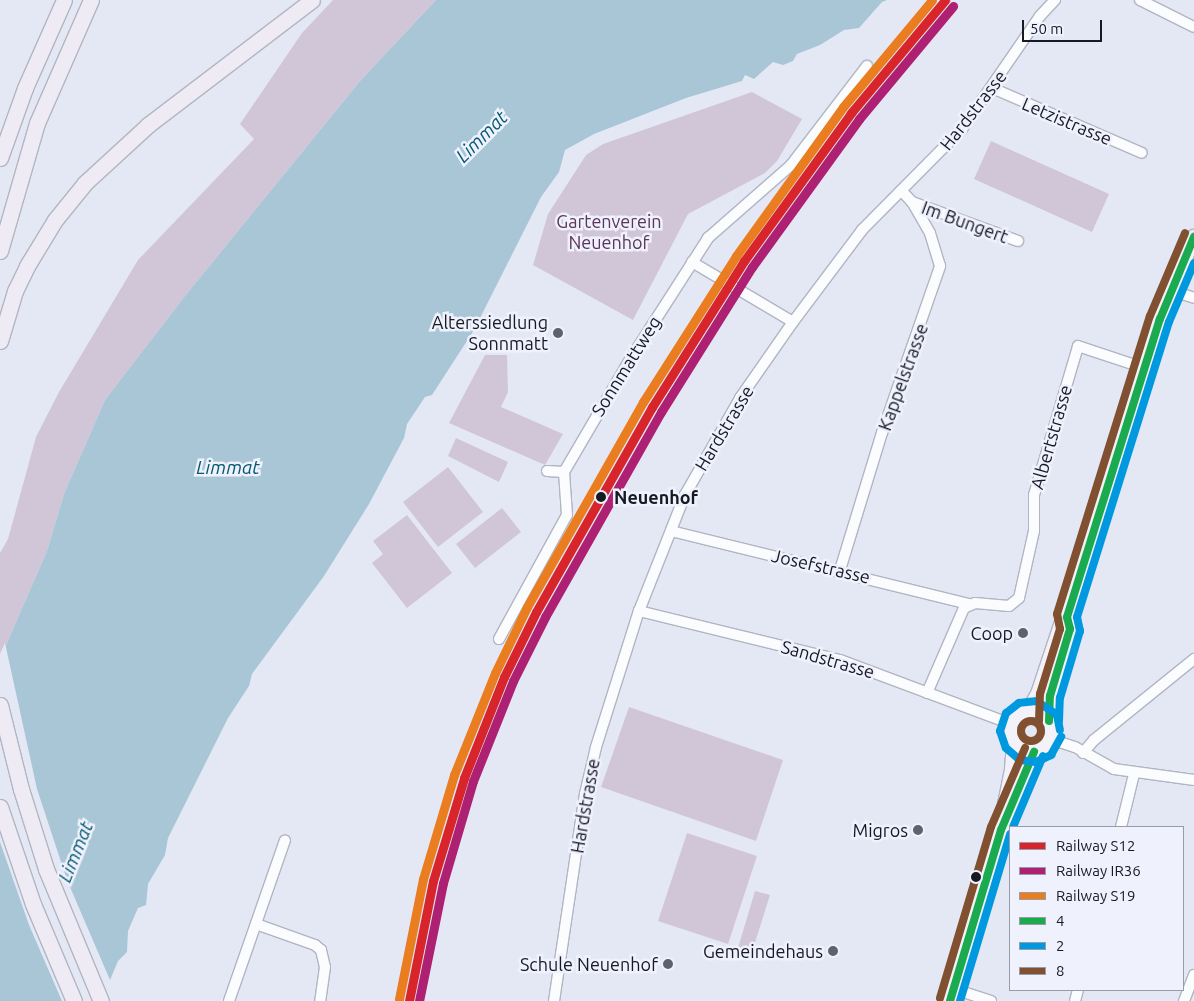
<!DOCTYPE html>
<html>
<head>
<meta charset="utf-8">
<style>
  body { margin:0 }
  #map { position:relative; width:1194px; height:1001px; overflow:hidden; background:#e4e8f5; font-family:Ubuntu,sans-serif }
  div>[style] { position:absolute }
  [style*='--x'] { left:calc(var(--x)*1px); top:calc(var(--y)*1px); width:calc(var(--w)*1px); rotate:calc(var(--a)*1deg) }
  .green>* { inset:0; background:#d1c6d8 }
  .water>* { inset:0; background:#a8c6d5 }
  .pier>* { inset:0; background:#e4e8f5 }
  .roads { filter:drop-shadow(1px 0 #b2b5c1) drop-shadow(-1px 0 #b2b5c1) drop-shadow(0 1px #b2b5c1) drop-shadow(0 -1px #b2b5c1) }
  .minor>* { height:10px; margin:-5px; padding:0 5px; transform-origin:5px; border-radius:5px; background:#fbfcfe }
  .major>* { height:14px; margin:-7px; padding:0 7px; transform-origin:7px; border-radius:7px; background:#f3f2f8 }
  .major>.ring { margin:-7px; padding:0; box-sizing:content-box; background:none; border:14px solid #f3f2f8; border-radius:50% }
  .highway>* { height:15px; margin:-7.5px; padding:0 7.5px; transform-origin:7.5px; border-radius:7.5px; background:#eeebf5 }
  .bus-1>* { height:8px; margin:-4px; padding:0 4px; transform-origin:4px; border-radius:4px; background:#1aaa50 }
  .bus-2>* { height:8px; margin:-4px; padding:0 4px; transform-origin:4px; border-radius:4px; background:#0099df }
  .bus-3>* { height:8px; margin:-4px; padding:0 4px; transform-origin:4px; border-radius:4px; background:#805030 }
  .bus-3>.ring { margin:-4px; padding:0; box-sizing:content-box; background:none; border:8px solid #805030; border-radius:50% }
  .rail-1>* { height:9px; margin:-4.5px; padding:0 4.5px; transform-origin:4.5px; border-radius:4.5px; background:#d8242b }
  .rail-2>* { height:9px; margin:-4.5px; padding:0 4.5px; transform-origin:4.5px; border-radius:4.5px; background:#ae2071 }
  .rail-3>* { height:9px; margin:-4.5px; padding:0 4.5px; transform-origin:4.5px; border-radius:4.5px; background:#ea7d20 }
  .dots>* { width:14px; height:14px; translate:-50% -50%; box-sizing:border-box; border:2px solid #eff1fd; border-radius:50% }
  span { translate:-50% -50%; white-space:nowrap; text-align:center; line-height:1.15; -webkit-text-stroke:5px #eff1fd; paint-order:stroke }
  .street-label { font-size:18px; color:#171923 }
  .park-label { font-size:18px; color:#5c355b }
  .poi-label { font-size:18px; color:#171923 }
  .right { translate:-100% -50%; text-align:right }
  .stop-label { font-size:18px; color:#171923; font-weight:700 }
  .left { translate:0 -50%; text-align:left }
  .water-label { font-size:19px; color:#035970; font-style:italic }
  .legend { position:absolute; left:1009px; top:826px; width:175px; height:165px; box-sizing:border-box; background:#eff1fd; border:1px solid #999ba6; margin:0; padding:6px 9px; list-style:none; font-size:15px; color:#171923 }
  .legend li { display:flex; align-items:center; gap:10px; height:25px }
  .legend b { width:25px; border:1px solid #999ba6 }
  .scale { position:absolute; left:1022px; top:20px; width:80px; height:22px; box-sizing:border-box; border:2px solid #171923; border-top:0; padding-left:6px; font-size:15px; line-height:18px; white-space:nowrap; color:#171923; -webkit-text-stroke:4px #eff1fd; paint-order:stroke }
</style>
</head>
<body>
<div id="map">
  <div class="green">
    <i style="clip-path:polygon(333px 0,436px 0,361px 80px,185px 296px,105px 400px,64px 494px,47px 551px,0 659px,0 553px,8px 539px,36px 437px,59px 392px,138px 260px,254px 139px,240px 124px,302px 33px)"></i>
    <i style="clip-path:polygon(752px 92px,802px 119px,777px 161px,765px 173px,688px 214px,633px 320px,533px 265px,548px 214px,586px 155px,603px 144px)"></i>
    <i style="clip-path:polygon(991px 141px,1109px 194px,1092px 232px,974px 179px)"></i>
    <i style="clip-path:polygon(485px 355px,507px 355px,508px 392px,501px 407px,563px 434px,545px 465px,449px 423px)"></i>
    <i style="clip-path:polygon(456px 438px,508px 462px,499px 482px,448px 456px)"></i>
    <i style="clip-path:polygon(448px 467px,483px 512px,438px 547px,403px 502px)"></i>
    <i style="clip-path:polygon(502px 508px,521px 532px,475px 568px,456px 544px)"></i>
    <i style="clip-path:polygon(407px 515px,452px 573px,407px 608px,372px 563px,383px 554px,373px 541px)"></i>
    <i style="clip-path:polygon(629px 707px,783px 760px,756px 841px,601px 787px)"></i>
    <i style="clip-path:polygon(687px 833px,757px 856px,728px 944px,658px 921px)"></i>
    <i style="clip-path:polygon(755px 891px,770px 895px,752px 952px,738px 948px)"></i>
  </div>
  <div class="water">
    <i style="clip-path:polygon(436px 0,887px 0,882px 2px,859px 28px,844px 30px,820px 45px,797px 54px,793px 61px,783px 65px,773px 62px,754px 79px,745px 75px,742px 81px,686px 98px,594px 134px,565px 150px,559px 172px,541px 197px,474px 330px,432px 395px,425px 397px,407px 424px,404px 438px,369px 504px,324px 576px,252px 674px,249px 686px,228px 718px,168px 838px,165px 855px,148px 884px,146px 905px,138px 908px,128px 931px,127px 952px,118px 961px,110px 980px,108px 1001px,0 1001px,0 659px,47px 551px,64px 494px,105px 400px,185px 296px,361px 80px)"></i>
  </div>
  <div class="pier">
    <i style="clip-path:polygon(5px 643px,37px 789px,67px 880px,113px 987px,111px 1001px,62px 1001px,29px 925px,0 842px,0 654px)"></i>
  </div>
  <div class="roads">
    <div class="minor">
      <i style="--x:1140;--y:0;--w:60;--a:26.6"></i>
      <i style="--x:992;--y:88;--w:163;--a:23.4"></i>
      <i style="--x:912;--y:202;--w:113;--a:20.2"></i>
      <i style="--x:692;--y:262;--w:117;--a:30.7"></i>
      <i style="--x:1170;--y:290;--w:25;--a:18"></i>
      <i style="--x:547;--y:471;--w:17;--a:3"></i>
      <i style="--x:564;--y:472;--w:132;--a:-59.6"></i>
      <i style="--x:631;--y:358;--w:143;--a:-57.3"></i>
      <i style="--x:708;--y:238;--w:111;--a:-41.3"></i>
      <i style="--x:791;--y:165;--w:125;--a:-52.5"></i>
      <i style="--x:671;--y:531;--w:307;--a:13.8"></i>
      <i style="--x:840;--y:570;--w:143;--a:-73"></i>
      <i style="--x:882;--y:433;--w:177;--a:-70.8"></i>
      <i style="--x:940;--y:266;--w:34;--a:-107"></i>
      <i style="--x:930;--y:233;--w:36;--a:-120"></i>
      <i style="--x:912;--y:202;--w:16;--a:-133"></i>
      <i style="--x:639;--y:611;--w:207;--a:13.7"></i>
      <i style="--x:840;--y:660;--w:183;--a:20.5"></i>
      <i style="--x:499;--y:639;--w:141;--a:-61.3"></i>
      <i style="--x:567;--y:515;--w:43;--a:-94"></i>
      <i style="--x:927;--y:693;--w:93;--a:-66.5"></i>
      <i style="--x:964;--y:608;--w:12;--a:-24"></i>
      <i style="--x:975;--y:603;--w:34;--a:5"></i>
      <i style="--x:1009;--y:606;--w:13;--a:-39"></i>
      <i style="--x:1019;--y:598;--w:69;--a:-77.4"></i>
      <i style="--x:1034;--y:531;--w:36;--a:-90"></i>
      <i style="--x:1034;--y:495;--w:155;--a:-73.5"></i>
      <i style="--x:1078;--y:346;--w:73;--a:18.4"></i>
      <i style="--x:1050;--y:739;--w:26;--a:18"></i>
      <i style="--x:1075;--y:747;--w:45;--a:29.4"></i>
      <i style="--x:1114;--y:769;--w:81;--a:7.8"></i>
      <i style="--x:1083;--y:753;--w:17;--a:-50"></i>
      <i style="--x:1094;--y:740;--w:129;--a:-39"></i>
      <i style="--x:1121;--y:827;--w:55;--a:-76.2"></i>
      <i style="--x:256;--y:924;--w:63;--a:19.6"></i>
      <i style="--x:315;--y:945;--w:8;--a:40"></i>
      <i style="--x:321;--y:950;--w:17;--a:77"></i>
      <i style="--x:325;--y:967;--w:34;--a:98"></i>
      <i style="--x:954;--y:989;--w:39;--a:18"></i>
      <i style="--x:229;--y:1001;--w:170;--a:-70.8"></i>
      <i style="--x:554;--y:1001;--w:209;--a:-81.5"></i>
      <i style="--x:585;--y:794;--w:48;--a:-76.8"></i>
      <i style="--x:596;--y:747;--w:143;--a:-72.5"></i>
      <i style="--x:639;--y:611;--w:125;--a:-68.4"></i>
      <i style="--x:685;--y:495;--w:112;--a:-60.4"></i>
      <i style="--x:740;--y:398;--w:93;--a:-55.1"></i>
      <i style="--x:793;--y:322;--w:115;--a:-53.1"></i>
      <i style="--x:862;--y:230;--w:142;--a:-45.3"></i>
      <i style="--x:962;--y:129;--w:137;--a:-55.4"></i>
      <i style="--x:1040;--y:16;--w:22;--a:-47"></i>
      <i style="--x:1075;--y:1001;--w:11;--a:-75"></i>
      <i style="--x:1184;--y:1001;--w:28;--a:-69"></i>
    </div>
    <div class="major">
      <i style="--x:1029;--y:710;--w:18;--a:-61"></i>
      <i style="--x:1038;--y:694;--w:73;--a:-71.6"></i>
      <i style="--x:1061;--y:625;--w:10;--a:-53"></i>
      <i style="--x:1067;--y:617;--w:312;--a:-72.7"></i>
      <i style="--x:1160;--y:319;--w:89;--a:-67.5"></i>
      <i class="ring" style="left:1010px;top:710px;width:28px;height:28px"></i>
      <i style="--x:1049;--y:721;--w:25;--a:-88"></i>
      <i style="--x:1050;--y:696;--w:70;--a:-73.4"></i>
      <i style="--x:1070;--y:629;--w:12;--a:-104"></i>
      <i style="--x:1002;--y:819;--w:50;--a:-78.5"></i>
      <i style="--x:1012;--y:770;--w:27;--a:-86"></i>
      <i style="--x:950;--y:1001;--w:178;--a:-73.4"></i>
      <i style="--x:1001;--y:830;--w:85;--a:-67.1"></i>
    </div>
    <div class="highway">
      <i style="--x:0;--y:158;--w:74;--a:-70.3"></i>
      <i style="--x:25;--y:88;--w:96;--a:-66.1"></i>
      <i style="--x:0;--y:251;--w:133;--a:-73.9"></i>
      <i style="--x:37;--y:123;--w:134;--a:-66.3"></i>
      <i style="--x:0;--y:341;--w:52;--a:-73.3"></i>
      <i style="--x:15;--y:291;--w:28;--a:-64"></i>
      <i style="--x:27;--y:266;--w:54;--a:-58.7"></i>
      <i style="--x:55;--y:220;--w:48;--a:-51"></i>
      <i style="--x:85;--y:183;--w:86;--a:-42.6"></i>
      <i style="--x:148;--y:125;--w:206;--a:-37.3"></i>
      <i style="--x:0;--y:705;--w:87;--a:76"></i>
      <i style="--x:21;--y:789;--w:84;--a:72.6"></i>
      <i style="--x:46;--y:869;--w:143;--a:67.4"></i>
      <i style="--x:0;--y:807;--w:102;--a:71.2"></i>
      <i style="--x:33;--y:904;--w:105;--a:67.1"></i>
    </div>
  </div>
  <div class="bus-1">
    <i style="--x:1049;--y:721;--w:25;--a:-88"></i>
    <i style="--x:1050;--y:696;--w:70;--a:-73.4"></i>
    <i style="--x:1070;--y:629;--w:12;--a:-104"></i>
    <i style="--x:1067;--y:617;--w:312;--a:-72.7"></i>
    <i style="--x:1160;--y:319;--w:89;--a:-67.5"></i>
    <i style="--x:950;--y:1001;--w:178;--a:-73.4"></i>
    <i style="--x:1001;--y:830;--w:85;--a:-67.1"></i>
  </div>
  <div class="bus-2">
    <i style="--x:1037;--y:701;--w:18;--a:174"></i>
    <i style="--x:1019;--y:703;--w:16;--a:142"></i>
    <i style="--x:1006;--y:713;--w:19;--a:108"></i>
    <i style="--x:1000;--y:731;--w:18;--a:71"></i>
    <i style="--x:1006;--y:748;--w:18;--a:41"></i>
    <i style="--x:1020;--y:760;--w:16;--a:7"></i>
    <i style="--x:1036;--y:762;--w:17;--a:-25"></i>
    <i style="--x:1051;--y:755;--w:21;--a:-61"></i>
    <i style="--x:1038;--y:702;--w:23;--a:34"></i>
    <i style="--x:1057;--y:715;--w:15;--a:79"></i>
    <i style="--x:1059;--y:721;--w:23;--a:-88"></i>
    <i style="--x:1060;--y:698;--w:70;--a:-73.4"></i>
    <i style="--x:1080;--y:631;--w:14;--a:-102"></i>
    <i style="--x:1077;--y:617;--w:309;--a:-72.7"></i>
    <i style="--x:1169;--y:322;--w:64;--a:-67"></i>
    <i style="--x:1013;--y:827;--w:77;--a:-67.1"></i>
    <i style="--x:960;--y:1001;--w:174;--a:-73.3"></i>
  </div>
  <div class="bus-3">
    <i style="--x:1039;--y:721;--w:27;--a:-88"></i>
    <i style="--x:1040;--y:694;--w:68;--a:-72.9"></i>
    <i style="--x:1060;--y:629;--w:15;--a:-101"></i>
    <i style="--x:1057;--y:614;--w:312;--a:-72.7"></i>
    <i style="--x:1150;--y:316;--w:90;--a:-67.1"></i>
    <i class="ring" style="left:1021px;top:721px;width:12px;height:12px"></i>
    <i style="--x:940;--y:998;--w:178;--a:-73.4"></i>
    <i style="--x:991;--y:827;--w:86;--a:-66.7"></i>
  </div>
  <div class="rail-1">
    <i style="--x:409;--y:1001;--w:122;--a:-78.7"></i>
    <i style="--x:433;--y:881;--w:108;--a:-73.2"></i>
    <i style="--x:464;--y:778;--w:109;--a:-68.4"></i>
    <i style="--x:504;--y:677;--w:72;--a:-63.8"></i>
    <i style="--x:536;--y:612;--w:236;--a:-60.5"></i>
    <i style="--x:652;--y:407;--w:173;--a:-57.8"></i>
    <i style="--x:744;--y:261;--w:183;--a:-54.1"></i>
    <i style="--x:851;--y:113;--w:147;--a:-50.2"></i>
  </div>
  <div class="rail-2">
    <i style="--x:419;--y:1001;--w:120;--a:-78.5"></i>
    <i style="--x:443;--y:883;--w:106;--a:-73.6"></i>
    <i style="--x:473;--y:781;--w:108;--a:-68.2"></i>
    <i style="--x:513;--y:681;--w:72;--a:-63.4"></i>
    <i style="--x:545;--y:617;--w:236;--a:-60.5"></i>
    <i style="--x:661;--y:412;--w:171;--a:-57.9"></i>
    <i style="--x:752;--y:267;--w:183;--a:-54.1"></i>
    <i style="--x:859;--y:119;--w:147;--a:-50.2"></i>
  </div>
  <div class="rail-3">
    <i style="--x:399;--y:999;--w:122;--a:-78.7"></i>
    <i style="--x:423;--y:879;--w:109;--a:-73.4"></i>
    <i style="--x:454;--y:775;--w:110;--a:-68.1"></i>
    <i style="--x:495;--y:673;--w:73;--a:-64.1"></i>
    <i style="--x:527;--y:607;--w:236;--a:-60.5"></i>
    <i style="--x:643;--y:402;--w:173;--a:-57.5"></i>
    <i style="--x:736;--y:256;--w:183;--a:-54.3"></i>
    <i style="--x:843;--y:107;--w:139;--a:-50.2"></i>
  </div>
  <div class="dots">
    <i style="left:558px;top:333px;background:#5f616c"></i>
    <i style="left:601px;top:497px;background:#171923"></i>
    <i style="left:1023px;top:633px;background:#5f616c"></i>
    <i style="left:918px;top:830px;background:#5f616c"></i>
    <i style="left:976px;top:877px;background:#171923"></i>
    <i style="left:833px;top:951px;background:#5f616c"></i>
    <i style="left:668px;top:964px;background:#5f616c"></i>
  </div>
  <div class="street-label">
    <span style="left:973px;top:110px;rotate:-52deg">Hardstrasse</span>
    <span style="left:1067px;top:121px;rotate:23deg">Letzistrasse</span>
    <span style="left:965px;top:222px;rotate:20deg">Im Bungert</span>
    <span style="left:626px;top:366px;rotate:-58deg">Sonnmattweg</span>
    <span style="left:903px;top:377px;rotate:-70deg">Kappelstrasse</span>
    <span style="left:724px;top:428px;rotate:-59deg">Hardstrasse</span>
    <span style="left:1051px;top:437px;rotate:-74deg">Albertstrasse</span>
    <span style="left:821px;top:566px;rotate:13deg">Josefstrasse</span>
    <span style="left:828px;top:659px;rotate:16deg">Sandstrasse</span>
    <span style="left:585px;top:806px;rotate:-80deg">Hardstrasse</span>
  </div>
  <div class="park-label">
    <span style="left:609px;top:232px">Gartenverein<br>Neuenhof</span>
  </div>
  <div class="poi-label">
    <span class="right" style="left:548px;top:333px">Alterssiedlung<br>Sonnmatt</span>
    <span class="right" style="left:1013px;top:633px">Coop</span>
    <span class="right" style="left:908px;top:830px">Migros</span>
    <span class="right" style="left:823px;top:951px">Gemeindehaus</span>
    <span class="right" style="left:658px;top:964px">Schule Neuenhof</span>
  </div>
  <div class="stop-label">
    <span class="left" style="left:614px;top:497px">Neuenhof</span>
  </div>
  <div class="water-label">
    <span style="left:482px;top:137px;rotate:-45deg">Limmat</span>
    <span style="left:228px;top:468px">Limmat</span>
    <span style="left:76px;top:852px;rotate:-68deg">Limmat</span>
  </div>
  <ul class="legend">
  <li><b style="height:6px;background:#d8242b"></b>Railway S12</li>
  <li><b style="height:6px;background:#ae2071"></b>Railway IR36</li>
  <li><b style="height:6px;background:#ea7d20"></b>Railway S19</li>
  <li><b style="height:6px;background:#1aaa50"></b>4</li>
  <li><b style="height:6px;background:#0099df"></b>2</li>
  <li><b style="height:6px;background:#805030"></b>8</li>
  </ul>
  <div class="scale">50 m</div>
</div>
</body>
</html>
